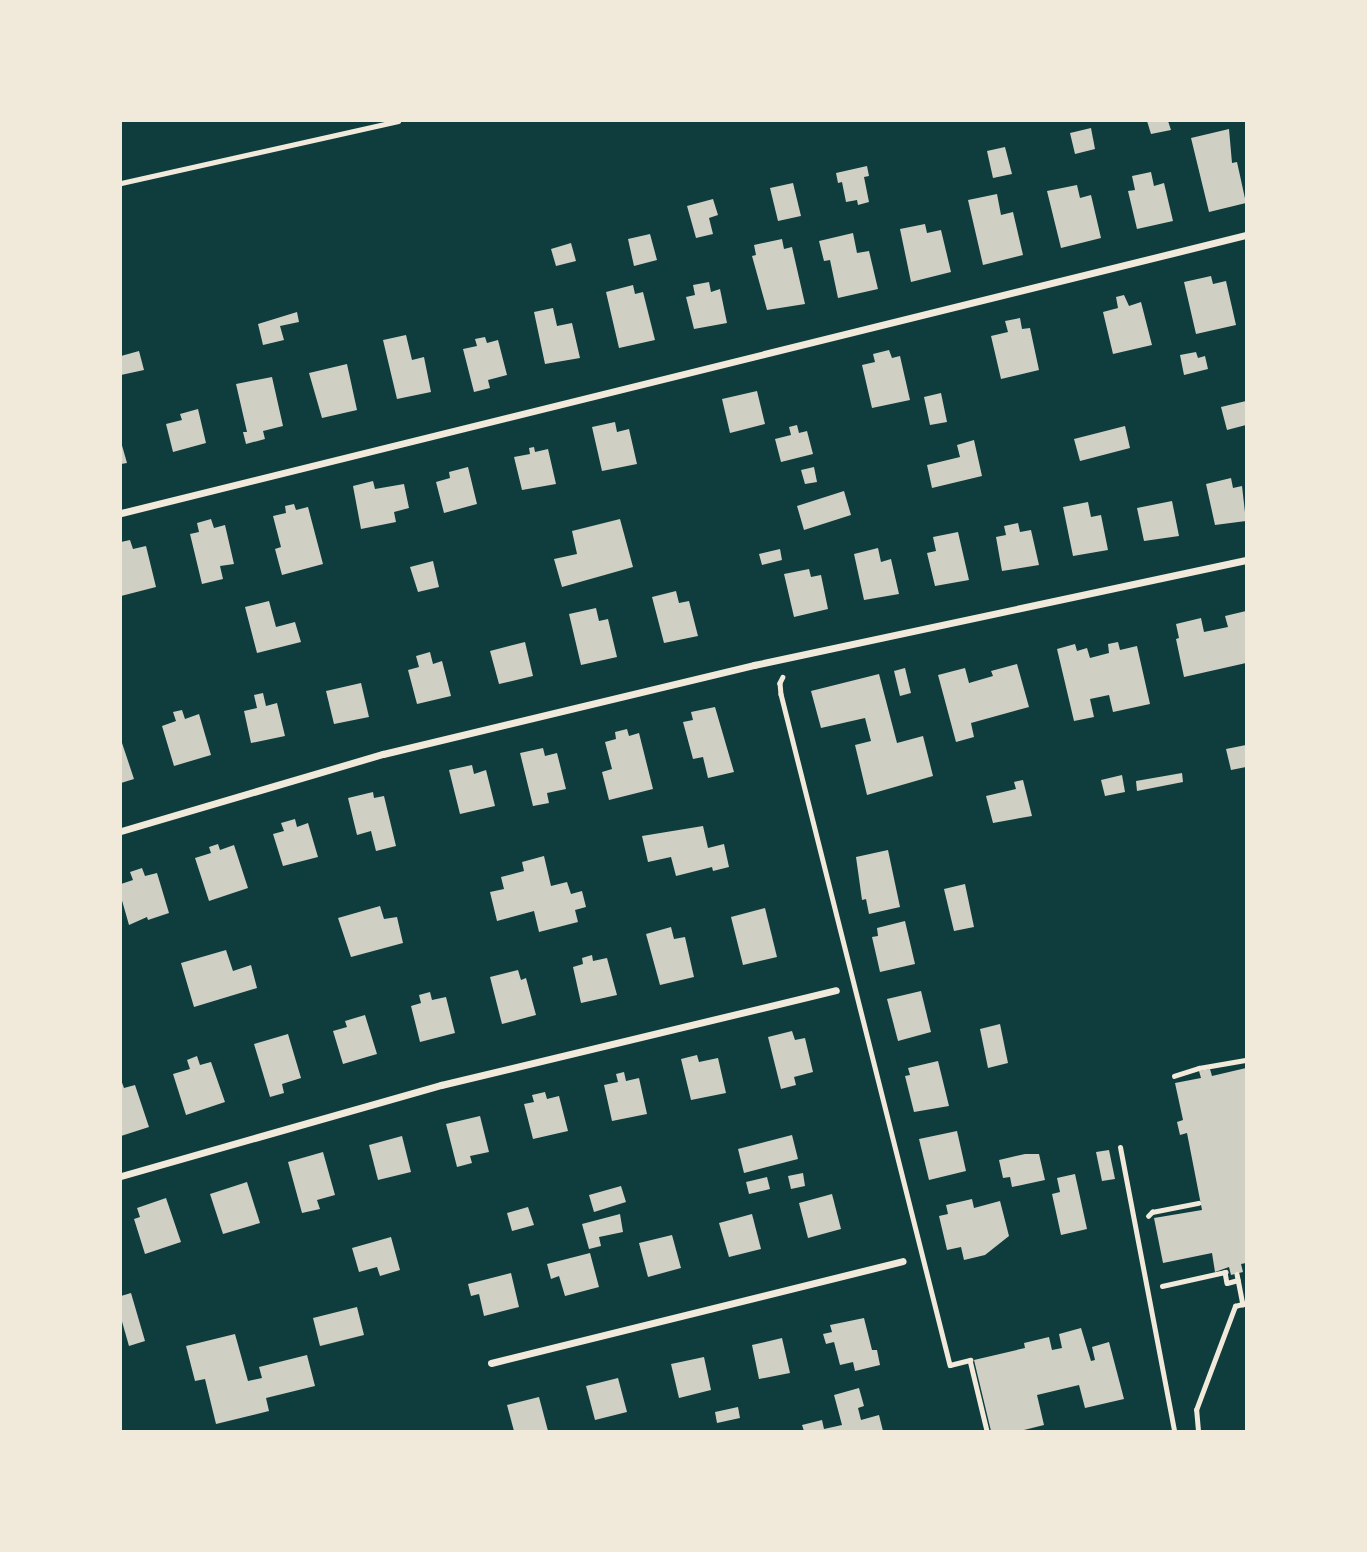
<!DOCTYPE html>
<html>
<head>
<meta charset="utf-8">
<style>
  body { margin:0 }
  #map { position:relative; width:1367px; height:1552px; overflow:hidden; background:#0f3d3e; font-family:Poppins,sans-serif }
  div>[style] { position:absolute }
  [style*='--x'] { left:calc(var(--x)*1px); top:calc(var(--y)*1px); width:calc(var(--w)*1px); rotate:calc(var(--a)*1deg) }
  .building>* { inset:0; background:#cfcfc3 }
  .path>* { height:4.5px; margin:-2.25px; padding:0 2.25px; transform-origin:2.25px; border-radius:2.25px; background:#f1e9da }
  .service>* { height:5px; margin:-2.5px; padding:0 2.5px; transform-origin:2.5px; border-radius:2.5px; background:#f1e9da }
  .minor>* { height:7px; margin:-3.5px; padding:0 3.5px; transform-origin:3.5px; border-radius:3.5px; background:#f1e9da }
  span { translate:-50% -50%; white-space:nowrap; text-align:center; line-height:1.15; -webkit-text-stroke:5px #f1e9da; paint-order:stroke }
  .frame { position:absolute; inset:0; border:122px solid #f1e9da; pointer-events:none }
</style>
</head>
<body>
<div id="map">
  <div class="building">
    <i style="clip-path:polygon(1147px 121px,1168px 121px,1171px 130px,1151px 134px)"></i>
    <i style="clip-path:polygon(1091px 128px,1095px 149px,1075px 154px,1070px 133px)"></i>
    <i style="clip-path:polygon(1229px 129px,1232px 163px,1237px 162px,1246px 203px,1209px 212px,1191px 138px)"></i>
    <i style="clip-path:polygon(1005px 147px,1012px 174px,993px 178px,987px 151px)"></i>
    <i style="clip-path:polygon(867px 166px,869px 176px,864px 177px,869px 202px,858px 205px,857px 200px,846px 202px,842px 182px,838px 183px,836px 173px)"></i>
    <i style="clip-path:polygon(1151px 172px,1154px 186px,1164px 183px,1173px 221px,1137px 229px,1128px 191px,1135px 190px,1132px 176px)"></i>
    <i style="clip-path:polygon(793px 183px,801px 216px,778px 221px,770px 188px)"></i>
    <i style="clip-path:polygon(1077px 185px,1080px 198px,1091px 195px,1101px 238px,1061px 248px,1047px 191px)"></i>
    <i style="clip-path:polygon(997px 194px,1001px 215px,1013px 212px,1023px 255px,983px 265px,968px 200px)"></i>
    <i style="clip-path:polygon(713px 199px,718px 215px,709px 218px,713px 234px,696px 238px,687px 206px)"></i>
    <i style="clip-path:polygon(925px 224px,927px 233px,941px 230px,951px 272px,911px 282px,900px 229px)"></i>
    <i style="clip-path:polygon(853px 233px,857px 253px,869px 251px,878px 289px,838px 298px,830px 260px,824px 261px,819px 241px)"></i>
    <i style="clip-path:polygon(650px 234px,657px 260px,634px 266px,628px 239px)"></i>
    <i style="clip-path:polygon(782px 239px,784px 249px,792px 247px,805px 304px,767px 310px,752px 256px,756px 255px,754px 245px)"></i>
    <i style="clip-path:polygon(571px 243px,576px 261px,556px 266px,551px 249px)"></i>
    <i style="clip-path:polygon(1211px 276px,1213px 284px,1226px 281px,1236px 325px,1196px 334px,1184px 282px)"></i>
    <i style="clip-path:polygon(709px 282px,711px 292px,720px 289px,727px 323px,694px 329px,686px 297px,695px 295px,693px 285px)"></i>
    <i style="clip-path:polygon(633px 285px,635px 294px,643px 292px,655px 340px,619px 348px,606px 292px)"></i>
    <i style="clip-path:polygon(1124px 295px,1129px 306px,1141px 302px,1152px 345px,1113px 354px,1103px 312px,1118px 308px,1116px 297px)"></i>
    <i style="clip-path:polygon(553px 308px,557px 326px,572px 323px,580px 358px,545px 364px,534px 312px)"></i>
    <i style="clip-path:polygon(297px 312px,299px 322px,280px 326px,284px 340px,263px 345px,258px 324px)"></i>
    <i style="clip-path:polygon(1020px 318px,1022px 329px,1030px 328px,1039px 370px,1001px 379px,991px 336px,1008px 332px,1005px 321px)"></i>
    <i style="clip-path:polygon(406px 335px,412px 360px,424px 357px,431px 392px,397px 399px,383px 340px)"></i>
    <i style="clip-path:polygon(485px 337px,487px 343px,498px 340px,507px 375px,488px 380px,490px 388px,474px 392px,463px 349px,477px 346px,475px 339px)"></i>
    <i style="clip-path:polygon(889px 350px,892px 358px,900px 356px,910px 400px,872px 408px,862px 365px,875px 362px,873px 354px)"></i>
    <i style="clip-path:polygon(139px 351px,144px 370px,121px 375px,121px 356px)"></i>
    <i style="clip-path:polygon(1196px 352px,1198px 358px,1205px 356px,1208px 369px,1184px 375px,1180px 355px)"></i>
    <i style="clip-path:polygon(347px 364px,357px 410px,322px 418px,309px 373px)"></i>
    <i style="clip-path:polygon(272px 377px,283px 426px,263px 431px,265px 439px,246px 444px,243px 432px,247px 432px,236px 384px)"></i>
    <i style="clip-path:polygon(757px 391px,765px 424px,730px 433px,722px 399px)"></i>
    <i style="clip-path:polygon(941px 393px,947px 422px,930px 425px,924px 397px)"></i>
    <i style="clip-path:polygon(1246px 401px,1246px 425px,1227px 430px,1221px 407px)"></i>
    <i style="clip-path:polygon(198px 409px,206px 443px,173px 452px,166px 424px,182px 420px,180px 414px)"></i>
    <i style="clip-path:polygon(615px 422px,617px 432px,629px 429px,637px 464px,602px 471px,592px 427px)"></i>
    <i style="clip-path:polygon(797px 425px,799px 433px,807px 431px,813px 454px,781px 462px,775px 439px,791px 435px,789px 427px)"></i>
    <i style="clip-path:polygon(1125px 426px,1130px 448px,1080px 461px,1074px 439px)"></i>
    <i style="clip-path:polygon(974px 440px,982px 476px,932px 488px,927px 465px,960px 457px,957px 445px)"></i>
    <i style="clip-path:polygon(121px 442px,127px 463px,121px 464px)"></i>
    <i style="clip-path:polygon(534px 447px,535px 452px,548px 449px,556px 484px,522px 490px,514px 457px,530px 454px,529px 448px)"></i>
    <i style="clip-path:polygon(468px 467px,477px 504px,444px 513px,436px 482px,450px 478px,449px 472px)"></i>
    <i style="clip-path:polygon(814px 467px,817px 482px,805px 484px,801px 470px)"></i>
    <i style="clip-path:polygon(1231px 478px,1233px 488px,1242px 486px,1246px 521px,1215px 525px,1206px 484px)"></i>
    <i style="clip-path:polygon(373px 481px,375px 489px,404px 484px,409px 508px,394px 512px,396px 522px,361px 529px,353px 486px)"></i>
    <i style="clip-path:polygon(844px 491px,851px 515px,804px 530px,797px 506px)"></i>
    <i style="clip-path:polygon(1172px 501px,1179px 536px,1144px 541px,1137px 508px)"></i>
    <i style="clip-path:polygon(1088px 502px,1091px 517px,1101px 515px,1108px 550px,1073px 556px,1063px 507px)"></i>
    <i style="clip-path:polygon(294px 504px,296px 510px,308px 507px,323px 564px,282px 575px,275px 549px,281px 547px,273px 516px,286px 513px,285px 506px)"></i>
    <i style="clip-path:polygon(211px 519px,214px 528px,225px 525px,234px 564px,220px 566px,223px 579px,202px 584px,190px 534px,199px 532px,197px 523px)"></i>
    <i style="clip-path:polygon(620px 519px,633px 567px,562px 587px,554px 559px,577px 554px,572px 531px)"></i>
    <i style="clip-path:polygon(1018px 523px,1020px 532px,1031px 530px,1039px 565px,1002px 571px,996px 537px,1006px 535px,1004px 526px)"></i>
    <i style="clip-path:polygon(958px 532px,969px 580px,935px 586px,927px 553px,936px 551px,933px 537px)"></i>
    <i style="clip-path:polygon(130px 540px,133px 549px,146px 546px,156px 587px,121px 596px,121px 542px)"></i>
    <i style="clip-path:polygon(878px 548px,881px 562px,891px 559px,899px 594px,864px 600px,854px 554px)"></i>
    <i style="clip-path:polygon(780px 549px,782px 560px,762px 565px,759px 554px)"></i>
    <i style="clip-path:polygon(433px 561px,439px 587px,418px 592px,410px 567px)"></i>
    <i style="clip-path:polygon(809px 569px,811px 577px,821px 575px,828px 609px,794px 617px,784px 574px)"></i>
    <i style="clip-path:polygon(676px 591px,679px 603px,689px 601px,698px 636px,664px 643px,652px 597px)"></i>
    <i style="clip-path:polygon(269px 601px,276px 627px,295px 622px,301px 642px,257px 653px,245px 607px)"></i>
    <i style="clip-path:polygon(596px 608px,599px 621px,608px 619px,617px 657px,581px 665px,569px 614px)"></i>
    <i style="clip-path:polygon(1246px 611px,1246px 663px,1184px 677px,1176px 639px,1179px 638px,1176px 624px,1201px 618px,1204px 632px,1228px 627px,1225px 616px)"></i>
    <i style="clip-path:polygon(525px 642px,533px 676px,499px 684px,490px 651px)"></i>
    <i style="clip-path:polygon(1118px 642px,1120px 650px,1137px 646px,1150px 704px,1113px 712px,1109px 695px,1090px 699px,1094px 717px,1074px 721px,1057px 649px,1075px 644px,1077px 651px,1087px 648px,1090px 658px,1109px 653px,1108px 644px)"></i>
    <i style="clip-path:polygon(430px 652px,433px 664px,442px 661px,451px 696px,417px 704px,408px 670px,419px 667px,416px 656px)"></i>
    <i style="clip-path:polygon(1017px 664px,1029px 707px,971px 723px,974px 737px,956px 742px,938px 675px,965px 668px,969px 683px,993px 676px,991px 671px)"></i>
    <i style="clip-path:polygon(905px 668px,911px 693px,900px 696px,894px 671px)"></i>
    <i style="clip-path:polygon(879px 674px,897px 743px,923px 736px,933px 776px,867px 795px,855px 745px,871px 741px,865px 718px,821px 728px,811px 691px)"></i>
    <i style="clip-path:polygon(361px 683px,369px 717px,334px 724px,326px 691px)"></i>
    <i style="clip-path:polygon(263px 693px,266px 706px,277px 703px,285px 736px,251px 743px,244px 711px,257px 708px,254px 695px)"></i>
    <i style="clip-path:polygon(715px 707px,734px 772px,708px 778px,703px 757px,693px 759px,683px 722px,693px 720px,691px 712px)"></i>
    <i style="clip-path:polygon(182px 710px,185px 719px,199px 714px,211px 755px,174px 766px,162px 726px,176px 721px,173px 712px)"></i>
    <i style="clip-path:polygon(627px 729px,629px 736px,639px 733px,653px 789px,609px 800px,602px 772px,612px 769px,605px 742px,616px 739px,615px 732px)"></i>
    <i style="clip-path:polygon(121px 740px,134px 779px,121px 783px)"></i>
    <i style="clip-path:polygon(1246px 745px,1246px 767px,1231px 770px,1226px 749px)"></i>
    <i style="clip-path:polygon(543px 748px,545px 756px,557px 753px,566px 789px,547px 793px,549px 803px,533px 806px,520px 753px)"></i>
    <i style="clip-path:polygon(472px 765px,474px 774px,486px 770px,495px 806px,460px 814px,449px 770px)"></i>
    <i style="clip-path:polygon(1182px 773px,1183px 782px,1137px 791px,1136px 781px)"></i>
    <i style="clip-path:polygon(1122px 775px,1125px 792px,1105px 796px,1101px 780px)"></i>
    <i style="clip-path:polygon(1023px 780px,1032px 816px,993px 823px,986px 796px,1016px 789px,1014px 782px)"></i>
    <i style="clip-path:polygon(373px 792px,374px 798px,384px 796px,396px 846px,376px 851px,371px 831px,357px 835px,348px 798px)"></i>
    <i style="clip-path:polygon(295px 819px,297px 827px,308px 823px,318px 857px,283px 866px,273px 834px,284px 831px,281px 823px)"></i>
    <i style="clip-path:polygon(703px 826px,708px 848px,724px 844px,729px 867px,713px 871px,712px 867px,676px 876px,671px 857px,648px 862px,642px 836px)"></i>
    <i style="clip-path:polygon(218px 844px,220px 850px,234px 845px,248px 888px,209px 901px,195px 858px,211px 853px,209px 847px)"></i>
    <i style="clip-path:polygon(888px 850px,900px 907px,869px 914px,866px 899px,862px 900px,856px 857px)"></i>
    <i style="clip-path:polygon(544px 856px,551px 886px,567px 882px,571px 894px,582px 891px,586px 907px,575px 910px,578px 922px,539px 932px,534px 911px,497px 921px,490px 892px,504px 889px,501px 877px,524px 871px,522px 862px)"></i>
    <i style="clip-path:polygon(142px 868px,145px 876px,157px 873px,169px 913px,148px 920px,147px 917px,129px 925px,121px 897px,121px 884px,133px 880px,130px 872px)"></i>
    <i style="clip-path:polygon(965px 884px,974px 927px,954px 931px,944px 889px)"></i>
    <i style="clip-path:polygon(380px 906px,384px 919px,397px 917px,403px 943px,351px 957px,338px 918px)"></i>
    <i style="clip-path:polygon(765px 908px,777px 957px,743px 965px,731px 917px)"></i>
    <i style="clip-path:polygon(905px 921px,915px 964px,880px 972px,872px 937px,878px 936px,877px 928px)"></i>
    <i style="clip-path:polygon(671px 927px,674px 939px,685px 937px,694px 977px,660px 985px,646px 934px)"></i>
    <i style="clip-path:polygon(226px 950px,233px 971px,251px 965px,257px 988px,194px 1007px,181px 963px)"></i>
    <i style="clip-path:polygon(592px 955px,593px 961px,607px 958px,617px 995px,581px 1003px,573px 967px,583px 964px,582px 958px)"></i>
    <i style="clip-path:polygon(518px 970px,521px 980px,526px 978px,536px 1015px,502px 1024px,490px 977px)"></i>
    <i style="clip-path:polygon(921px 991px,931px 1032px,898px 1041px,887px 999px)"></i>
    <i style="clip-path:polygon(430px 992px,432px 1000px,446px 997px,455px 1033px,420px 1042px,411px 1006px,421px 1003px,419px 995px)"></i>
    <i style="clip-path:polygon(365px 1015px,377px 1054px,343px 1064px,333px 1031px,347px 1027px,345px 1021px)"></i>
    <i style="clip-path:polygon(1000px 1024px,1008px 1063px,988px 1068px,980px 1029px)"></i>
    <i style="clip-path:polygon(792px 1031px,795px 1040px,805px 1038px,813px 1072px,794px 1077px,796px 1085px,781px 1089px,768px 1037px)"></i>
    <i style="clip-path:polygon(288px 1034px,301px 1078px,282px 1084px,284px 1093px,270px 1097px,254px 1044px)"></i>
    <i style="clip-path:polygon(697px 1055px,699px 1062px,718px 1058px,726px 1093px,691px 1100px,681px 1059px)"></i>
    <i style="clip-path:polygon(197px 1056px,200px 1065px,211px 1062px,225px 1102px,186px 1115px,173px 1074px,190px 1069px,187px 1060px)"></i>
    <i style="clip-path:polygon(938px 1061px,949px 1106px,914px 1112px,905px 1076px,910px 1075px,908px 1068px)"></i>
    <i style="clip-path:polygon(1246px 1068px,1246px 1263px,1241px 1264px,1243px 1272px,1231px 1275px,1229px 1267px,1215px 1272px,1212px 1253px,1163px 1263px,1154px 1218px,1202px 1210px,1187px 1133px,1180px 1135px,1177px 1122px,1183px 1120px,1175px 1083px,1201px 1078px,1199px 1071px,1210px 1069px,1212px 1076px)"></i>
    <i style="clip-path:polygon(624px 1072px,626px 1081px,639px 1078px,647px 1114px,612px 1121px,604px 1085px,618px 1082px,616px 1074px)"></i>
    <i style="clip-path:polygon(121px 1080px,124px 1088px,135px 1085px,149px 1127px,121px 1136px)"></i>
    <i style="clip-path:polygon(545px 1092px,547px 1099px,559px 1096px,568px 1131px,533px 1139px,524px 1104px,534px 1102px,532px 1095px)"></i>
    <i style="clip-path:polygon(480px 1116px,489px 1152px,470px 1156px,472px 1163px,457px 1167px,446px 1124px)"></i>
    <i style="clip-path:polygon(957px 1131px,966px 1171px,929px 1180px,919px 1139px)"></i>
    <i style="clip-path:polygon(792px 1135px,798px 1159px,744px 1173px,738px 1149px)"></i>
    <i style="clip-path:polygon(402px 1136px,411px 1172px,378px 1180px,369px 1145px)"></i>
    <i style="clip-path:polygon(1109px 1150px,1115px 1179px,1102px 1181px,1096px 1152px)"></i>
    <i style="clip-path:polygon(323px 1152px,335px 1195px,317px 1200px,320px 1209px,302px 1213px,288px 1162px)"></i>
    <i style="clip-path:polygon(1025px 1154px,1039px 1154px,1045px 1180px,1012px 1187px,1010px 1177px,1003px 1178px,999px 1160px)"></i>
    <i style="clip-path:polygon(803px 1173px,805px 1186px,791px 1189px,788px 1176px)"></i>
    <i style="clip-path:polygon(1075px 1174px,1087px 1229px,1061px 1235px,1052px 1194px,1060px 1192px,1057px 1178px)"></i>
    <i style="clip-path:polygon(767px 1177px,770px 1189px,749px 1194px,746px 1182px)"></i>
    <i style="clip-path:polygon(247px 1182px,260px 1223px,223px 1234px,210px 1194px)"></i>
    <i style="clip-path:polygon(621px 1186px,626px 1202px,594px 1212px,589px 1195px)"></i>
    <i style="clip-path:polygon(832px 1194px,841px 1229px,808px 1238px,799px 1203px)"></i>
    <i style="clip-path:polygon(166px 1198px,181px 1242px,145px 1254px,134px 1219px,140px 1217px,137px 1208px)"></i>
    <i style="clip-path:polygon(972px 1199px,974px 1208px,1000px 1201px,1009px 1236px,985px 1255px,964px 1260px,961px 1247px,947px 1250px,939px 1216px,948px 1214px,946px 1205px)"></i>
    <i style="clip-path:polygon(528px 1207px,534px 1225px,512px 1231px,507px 1213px)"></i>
    <i style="clip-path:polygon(620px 1214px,623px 1232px,599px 1237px,601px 1246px,589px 1249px,582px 1224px)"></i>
    <i style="clip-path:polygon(752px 1214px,761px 1249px,729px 1257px,719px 1223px)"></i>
    <i style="clip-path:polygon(672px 1235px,681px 1268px,648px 1277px,639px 1243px)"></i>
    <i style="clip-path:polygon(391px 1237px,400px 1270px,380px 1276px,377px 1267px,359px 1272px,352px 1248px)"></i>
    <i style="clip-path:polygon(590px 1253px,599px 1287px,565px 1296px,559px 1276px,551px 1279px,547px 1264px)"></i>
    <i style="clip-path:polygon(511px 1273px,519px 1307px,484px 1316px,479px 1294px,471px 1296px,468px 1284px)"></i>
    <i style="clip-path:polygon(131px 1293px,145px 1341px,129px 1346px,121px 1318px,121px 1296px)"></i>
    <i style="clip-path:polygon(357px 1307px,364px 1335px,320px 1346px,313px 1318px)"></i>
    <i style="clip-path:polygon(864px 1318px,872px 1350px,877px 1350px,880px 1365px,855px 1371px,853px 1362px,840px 1365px,834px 1342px,826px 1344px,823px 1334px,832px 1332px,830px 1325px)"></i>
    <i style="clip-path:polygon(1081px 1328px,1091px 1361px,1095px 1360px,1092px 1347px,1109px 1342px,1124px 1399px,1085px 1408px,1079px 1385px,1037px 1395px,1044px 1425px,1020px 1431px,991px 1431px,974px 1360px,1025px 1348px,1024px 1343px,1049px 1337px,1052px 1350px,1062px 1348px,1059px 1334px)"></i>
    <i style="clip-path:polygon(235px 1334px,248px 1381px,262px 1378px,259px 1367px,307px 1355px,315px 1386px,266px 1398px,269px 1411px,216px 1424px,205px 1379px,195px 1381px,186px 1346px)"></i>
    <i style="clip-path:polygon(782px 1338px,790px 1373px,759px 1379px,752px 1345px)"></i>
    <i style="clip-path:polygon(704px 1357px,711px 1390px,679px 1398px,671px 1364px)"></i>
    <i style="clip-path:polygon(618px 1378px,627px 1412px,595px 1420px,586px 1386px)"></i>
    <i style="clip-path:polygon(859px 1388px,864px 1406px,858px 1408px,861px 1420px,879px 1415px,883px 1431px,804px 1431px,802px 1425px,822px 1420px,824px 1429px,842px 1425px,834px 1395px)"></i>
    <i style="clip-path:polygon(539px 1397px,548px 1431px,514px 1431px,507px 1405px)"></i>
    <i style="clip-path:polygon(738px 1407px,740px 1418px,717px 1423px,715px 1412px)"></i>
  </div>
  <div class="path">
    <i style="--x:783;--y:677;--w:7;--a:117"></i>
    <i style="--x:780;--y:683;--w:11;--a:85"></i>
    <i style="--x:781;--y:694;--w:692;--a:75.86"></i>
    <i style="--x:950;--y:1365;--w:21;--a:-14"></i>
    <i style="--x:970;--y:1360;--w:73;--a:76.5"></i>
    <i style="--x:1174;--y:1076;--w:26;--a:-18"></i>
    <i style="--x:1199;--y:1068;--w:48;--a:-9.7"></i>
    <i style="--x:1148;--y:1216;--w:6;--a:-45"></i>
    <i style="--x:1152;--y:1212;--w:47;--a:-11.1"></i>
    <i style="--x:1237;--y:1274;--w:31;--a:79"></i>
    <i style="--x:1162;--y:1286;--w:65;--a:-12.5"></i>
    <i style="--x:1225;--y:1272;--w:11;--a:80"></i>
    <i style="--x:1227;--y:1283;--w:11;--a:-15"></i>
    <i style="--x:1198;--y:1431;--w:21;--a:-95"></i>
    <i style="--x:1196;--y:1410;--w:111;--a:-69.4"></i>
    <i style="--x:1235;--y:1306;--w:11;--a:-15"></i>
  </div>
  <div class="service">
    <i style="--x:121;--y:183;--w:284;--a:-12.6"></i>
    <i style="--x:1120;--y:1147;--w:289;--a:79.2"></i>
  </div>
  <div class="minor">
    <i style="--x:121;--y:513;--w:1159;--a:-13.88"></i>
    <i style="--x:121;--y:831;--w:273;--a:-16.4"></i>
    <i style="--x:383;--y:754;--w:382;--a:-13.5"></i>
    <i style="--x:754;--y:665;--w:503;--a:-12.05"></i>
    <i style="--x:121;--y:1176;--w:333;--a:-15.9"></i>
    <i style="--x:441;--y:1085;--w:406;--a:-13.5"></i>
    <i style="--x:491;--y:1363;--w:424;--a:-13.9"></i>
  </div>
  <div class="frame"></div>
</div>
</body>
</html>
